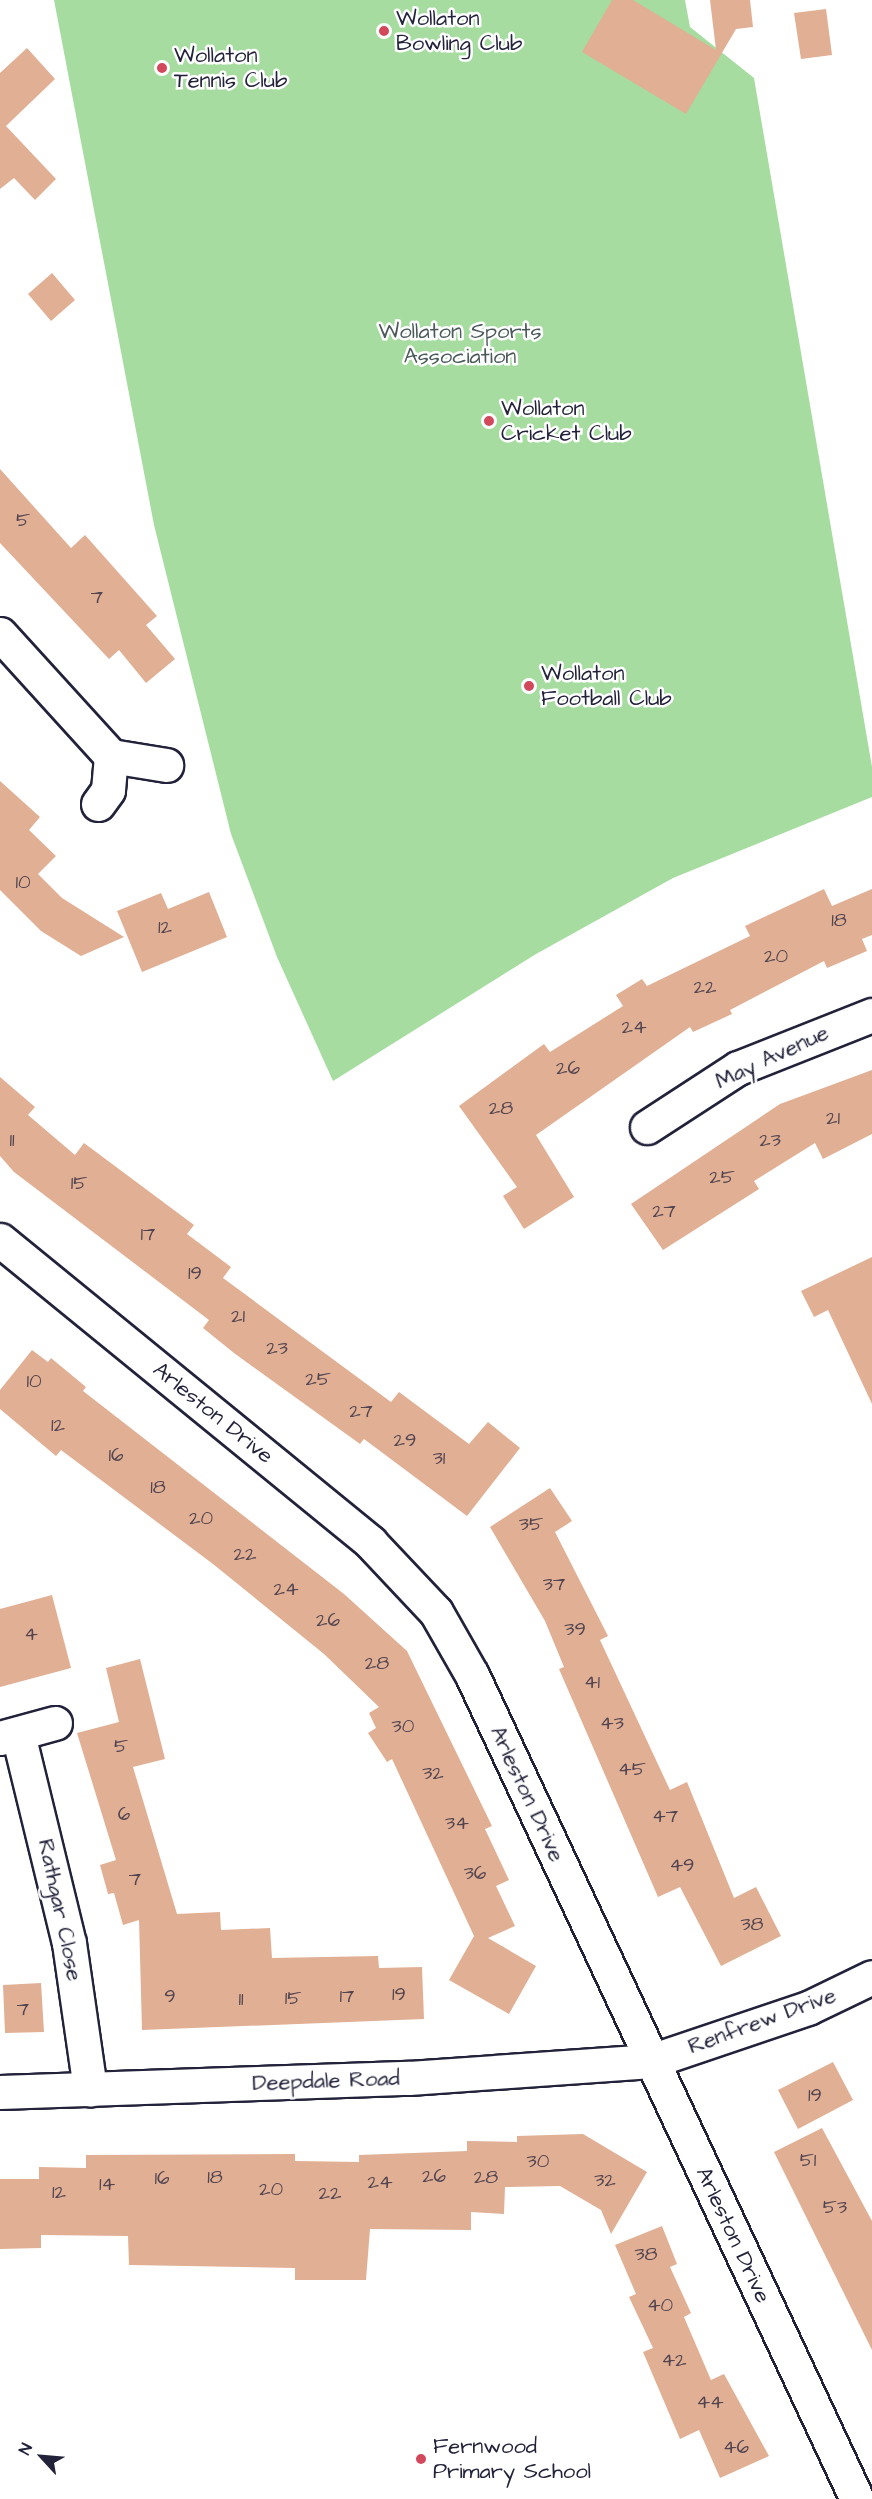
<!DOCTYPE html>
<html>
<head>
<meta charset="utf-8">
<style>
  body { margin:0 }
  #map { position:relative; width:872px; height:2499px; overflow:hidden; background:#fff; font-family:"Architects Daughter",sans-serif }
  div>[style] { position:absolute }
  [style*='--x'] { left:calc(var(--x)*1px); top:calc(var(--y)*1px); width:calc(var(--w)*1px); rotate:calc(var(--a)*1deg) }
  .green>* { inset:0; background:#a6dc9f }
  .building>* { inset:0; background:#e1af93 }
  .roads { filter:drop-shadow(2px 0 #22223b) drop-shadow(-2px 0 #22223b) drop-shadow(0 2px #22223b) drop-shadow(0 -2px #22223b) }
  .minor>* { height:33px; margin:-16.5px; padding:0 16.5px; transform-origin:16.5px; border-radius:16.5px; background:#fff }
  .tertiary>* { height:33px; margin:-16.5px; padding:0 16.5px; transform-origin:16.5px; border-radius:16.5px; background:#fff }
  .dots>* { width:16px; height:16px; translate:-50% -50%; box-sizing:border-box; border:3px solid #fff; border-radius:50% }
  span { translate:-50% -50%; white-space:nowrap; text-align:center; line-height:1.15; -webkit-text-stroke:5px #fff; paint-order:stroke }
  .number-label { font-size:20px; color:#524551 }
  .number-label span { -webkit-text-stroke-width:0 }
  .poi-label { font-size:22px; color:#22223b }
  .left { translate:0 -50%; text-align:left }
  .park-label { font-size:22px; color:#4a5a59 }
  .street-label { font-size:22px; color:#22223b }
  .north { position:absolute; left:12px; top:2427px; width:60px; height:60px; -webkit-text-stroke:4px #fff; paint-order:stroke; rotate:296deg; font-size:16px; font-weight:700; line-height:24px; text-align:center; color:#22223b }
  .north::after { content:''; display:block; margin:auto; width:21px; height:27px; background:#22223b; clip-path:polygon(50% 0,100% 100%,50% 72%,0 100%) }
</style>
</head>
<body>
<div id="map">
  <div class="green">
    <i style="clip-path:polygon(54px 0,685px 0,690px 27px,754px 78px,872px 767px,872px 797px,673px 878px,536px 954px,333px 1081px,277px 957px,231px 834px,154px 525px)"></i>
  </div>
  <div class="building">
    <i style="clip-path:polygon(612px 0,633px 0,716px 50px,710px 0,750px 0,753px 27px,736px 29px,686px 114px,582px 52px)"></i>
    <i style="clip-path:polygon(826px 9px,832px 55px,801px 59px,794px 13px)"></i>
    <i style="clip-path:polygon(27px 48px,55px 79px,6px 126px,56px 179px,35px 200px,14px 178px,0 189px,0 73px)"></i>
    <i style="clip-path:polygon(52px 273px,75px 300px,51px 321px,28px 294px)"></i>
    <i style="clip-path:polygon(0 469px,71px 548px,85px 535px,157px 616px,146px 625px,175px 659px,146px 683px,119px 650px,109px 659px,0 543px)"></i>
    <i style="clip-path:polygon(0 781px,40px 817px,29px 830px,56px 856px,38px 874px,62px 898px,124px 937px,81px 956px,41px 931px,0 890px)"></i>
    <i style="clip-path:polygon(824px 889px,832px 906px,872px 889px,872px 935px,862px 939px,867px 951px,827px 968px,824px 961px,730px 1010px,732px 1014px,693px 1032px,690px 1027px,536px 1135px,574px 1197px,524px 1229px,503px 1196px,517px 1187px,459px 1106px,544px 1044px,550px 1052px,623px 1006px,616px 995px,642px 979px,647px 986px,750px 936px,745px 926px)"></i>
    <i style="clip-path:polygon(209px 892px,227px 937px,142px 972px,117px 911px,161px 893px,168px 909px)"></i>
    <i style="clip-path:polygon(872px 1070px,872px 1134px,823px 1159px,815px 1143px,754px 1181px,759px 1189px,663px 1250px,631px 1204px,780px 1104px)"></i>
    <i style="clip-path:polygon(0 1077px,35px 1107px,28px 1115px,75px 1155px,84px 1143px,194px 1225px,187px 1234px,231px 1267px,223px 1278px,391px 1402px,399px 1392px,469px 1444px,488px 1422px,520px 1448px,467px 1516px,364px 1439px,360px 1444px,234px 1353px,203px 1328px,209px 1320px,14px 1172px,0 1156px)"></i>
    <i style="clip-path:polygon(872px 1257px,872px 1404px,828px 1310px,814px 1317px,801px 1291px)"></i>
    <i style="clip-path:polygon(32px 1350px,48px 1362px,51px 1358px,86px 1387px,83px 1391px,344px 1594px,407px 1651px,492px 1826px,485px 1829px,509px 1880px,496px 1886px,515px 1926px,488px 1938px,536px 1966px,509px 2014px,449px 1980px,474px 1936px,392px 1759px,387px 1762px,368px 1733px,376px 1728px,369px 1713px,379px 1707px,324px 1654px,213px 1564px,61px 1450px,56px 1456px,0 1409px,0 1390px)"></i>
    <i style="clip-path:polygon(550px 1488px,572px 1521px,555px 1532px,608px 1636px,600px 1640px,670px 1790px,687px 1782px,734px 1898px,756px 1887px,781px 1936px,721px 1966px,680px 1887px,658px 1897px,559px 1669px,564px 1667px,545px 1621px,490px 1527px)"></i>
    <i style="clip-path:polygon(52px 1595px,71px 1668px,0 1687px,0 1609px)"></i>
    <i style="clip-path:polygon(140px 1659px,165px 1759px,133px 1767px,177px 1914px,220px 1912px,221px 1930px,270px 1928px,272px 1958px,378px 1956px,379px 1968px,422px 1967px,424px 2019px,142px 2030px,139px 1920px,123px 1925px,114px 1893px,108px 1894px,100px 1865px,116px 1860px,77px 1733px,119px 1722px,106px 1668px)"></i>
    <i style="clip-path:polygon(41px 1983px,44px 2032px,5px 2033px,3px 1985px)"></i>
    <i style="clip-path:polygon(833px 2062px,853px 2100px,798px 2129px,778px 2090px)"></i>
    <i style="clip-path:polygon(822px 2128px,872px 2221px,872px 2350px,774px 2152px)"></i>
    <i style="clip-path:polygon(583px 2134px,647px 2172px,611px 2234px,601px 2210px,560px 2186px,505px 2187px,504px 2214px,471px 2212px,471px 2230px,370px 2229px,366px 2280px,295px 2280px,295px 2268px,129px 2265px,128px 2236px,41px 2235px,41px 2248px,0 2249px,0 2179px,39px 2179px,39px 2167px,86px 2168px,86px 2155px,295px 2154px,295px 2161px,359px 2162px,359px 2155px,467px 2151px,467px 2141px,517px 2142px,517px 2136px)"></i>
    <i style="clip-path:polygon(662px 2226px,677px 2264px,670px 2267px,691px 2313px,684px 2317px,711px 2380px,724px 2374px,769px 2456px,720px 2478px,699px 2430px,680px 2439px,643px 2352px,653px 2348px,629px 2297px,636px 2294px,615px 2245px)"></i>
  </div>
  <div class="roads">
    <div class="minor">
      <i style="--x:0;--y:634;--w:165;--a:47.7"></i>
      <i style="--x:98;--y:804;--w:17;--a:-54"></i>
      <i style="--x:108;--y:790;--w:34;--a:-85"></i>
      <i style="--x:111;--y:756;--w:56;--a:9.3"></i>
      <i style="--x:647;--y:1127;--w:108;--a:-33"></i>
      <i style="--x:738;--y:1068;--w:144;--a:-21.6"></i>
      <i style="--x:18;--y:1734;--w:215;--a:76.3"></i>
      <i style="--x:69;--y:1943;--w:148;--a:81.8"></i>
      <i style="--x:0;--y:1738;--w:57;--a:-15.3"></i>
      <i style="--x:0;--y:2092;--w:409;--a:-2"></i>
      <i style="--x:409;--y:2078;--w:243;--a:-4"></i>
      <i style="--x:651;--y:2061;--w:166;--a:-18.7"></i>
      <i style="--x:808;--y:2008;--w:71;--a:-25.8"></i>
    </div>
    <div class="tertiary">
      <i style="--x:0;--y:1240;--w:478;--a:39.2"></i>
      <i style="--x:370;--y:1542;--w:96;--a:46.7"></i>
      <i style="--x:436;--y:1612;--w:73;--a:60.3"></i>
      <i style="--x:472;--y:1675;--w:910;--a:64.96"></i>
    </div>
  </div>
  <div class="dots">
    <i style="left:384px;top:31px;background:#d1495b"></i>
    <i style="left:162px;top:68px;background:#d1495b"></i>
    <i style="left:489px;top:421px;background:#d1495b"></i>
    <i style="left:529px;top:686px;background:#d1495b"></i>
    <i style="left:421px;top:2459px;background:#d1495b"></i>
  </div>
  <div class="number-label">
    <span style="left:23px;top:520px">5</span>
    <span style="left:97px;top:597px">7</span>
    <span style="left:23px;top:882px">10</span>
    <span style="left:839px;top:920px">18</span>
    <span style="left:165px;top:927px">12</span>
    <span style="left:776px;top:956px">20</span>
    <span style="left:705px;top:987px">22</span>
    <span style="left:634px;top:1027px">24</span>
    <span style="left:568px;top:1068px">26</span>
    <span style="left:501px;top:1108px">28</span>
    <span style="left:833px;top:1118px">21</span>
    <span style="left:12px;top:1140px">11</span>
    <span style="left:770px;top:1140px">23</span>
    <span style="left:722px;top:1177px">25</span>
    <span style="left:79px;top:1183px">15</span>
    <span style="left:664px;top:1211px">27</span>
    <span style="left:148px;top:1234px">17</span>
    <span style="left:195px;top:1273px">19</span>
    <span style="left:238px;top:1316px">21</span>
    <span style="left:277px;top:1348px">23</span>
    <span style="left:318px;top:1379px">25</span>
    <span style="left:34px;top:1381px">10</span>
    <span style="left:361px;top:1411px">27</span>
    <span style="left:58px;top:1425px">12</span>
    <span style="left:405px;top:1440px">29</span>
    <span style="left:116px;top:1455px">16</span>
    <span style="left:439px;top:1458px">31</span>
    <span style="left:158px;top:1487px">18</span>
    <span style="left:201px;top:1518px">20</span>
    <span style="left:531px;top:1524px">35</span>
    <span style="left:245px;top:1554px">22</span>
    <span style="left:554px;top:1584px">37</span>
    <span style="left:286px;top:1589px">24</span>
    <span style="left:328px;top:1620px">26</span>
    <span style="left:575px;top:1629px">39</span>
    <span style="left:31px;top:1634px">4</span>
    <span style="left:377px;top:1663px">28</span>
    <span style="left:592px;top:1682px">41</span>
    <span style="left:612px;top:1723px">43</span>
    <span style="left:403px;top:1726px">30</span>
    <span style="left:121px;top:1746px">5</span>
    <span style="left:632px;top:1769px">45</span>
    <span style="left:433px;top:1773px">32</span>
    <span style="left:124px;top:1814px">6</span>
    <span style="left:665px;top:1816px">47</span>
    <span style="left:457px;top:1823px">34</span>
    <span style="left:682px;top:1865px">49</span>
    <span style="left:475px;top:1873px">36</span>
    <span style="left:135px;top:1879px">7</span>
    <span style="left:752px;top:1924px">38</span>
    <span style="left:399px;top:1994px">19</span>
    <span style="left:170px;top:1996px">9</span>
    <span style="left:347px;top:1996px">17</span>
    <span style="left:293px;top:1998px">15</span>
    <span style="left:241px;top:1999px">11</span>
    <span style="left:23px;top:2009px">7</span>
    <span style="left:815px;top:2095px">19</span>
    <span style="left:808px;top:2160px">51</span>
    <span style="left:538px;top:2161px">30</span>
    <span style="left:434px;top:2176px">26</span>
    <span style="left:215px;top:2177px">18</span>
    <span style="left:486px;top:2177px">28</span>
    <span style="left:162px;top:2178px">16</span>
    <span style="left:605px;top:2180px">32</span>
    <span style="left:380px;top:2182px">24</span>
    <span style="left:107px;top:2184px">14</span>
    <span style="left:271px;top:2189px">20</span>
    <span style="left:59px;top:2192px">12</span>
    <span style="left:330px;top:2193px">22</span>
    <span style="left:835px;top:2207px">53</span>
    <span style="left:646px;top:2254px">38</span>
    <span style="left:660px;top:2305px">40</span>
    <span style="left:674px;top:2360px">42</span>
    <span style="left:710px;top:2402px">44</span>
    <span style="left:736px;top:2447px">46</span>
  </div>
  <div class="poi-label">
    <span class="left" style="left:396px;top:31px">Wollaton<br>Bowling Club</span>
    <span class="left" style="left:174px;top:68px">Wollaton<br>Tennis Club</span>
    <span class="left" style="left:501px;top:421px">Wollaton<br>Cricket Club</span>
    <span class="left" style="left:541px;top:686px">Wollaton<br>Football Club</span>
    <span class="left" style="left:433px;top:2459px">Fernwood<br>Primary School</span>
  </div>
  <div class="park-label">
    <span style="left:460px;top:344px">Wollaton Sports<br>Association</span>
  </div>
  <div class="street-label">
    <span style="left:772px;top:1057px;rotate:-25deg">May Avenue</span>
    <span style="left:213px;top:1413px;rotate:39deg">Arleston Drive</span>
    <span style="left:527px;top:1794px;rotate:65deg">Arleston Drive</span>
    <span style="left:60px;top:1910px;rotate:78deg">Rathgar Close</span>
    <span style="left:762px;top:2021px;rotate:-20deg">Renfrew Drive</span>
    <span style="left:326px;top:2081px;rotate:-2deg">Deepdale Road</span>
    <span style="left:733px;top:2235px;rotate:65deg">Arleston Drive</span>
  </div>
  <div class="north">N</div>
</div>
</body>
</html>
